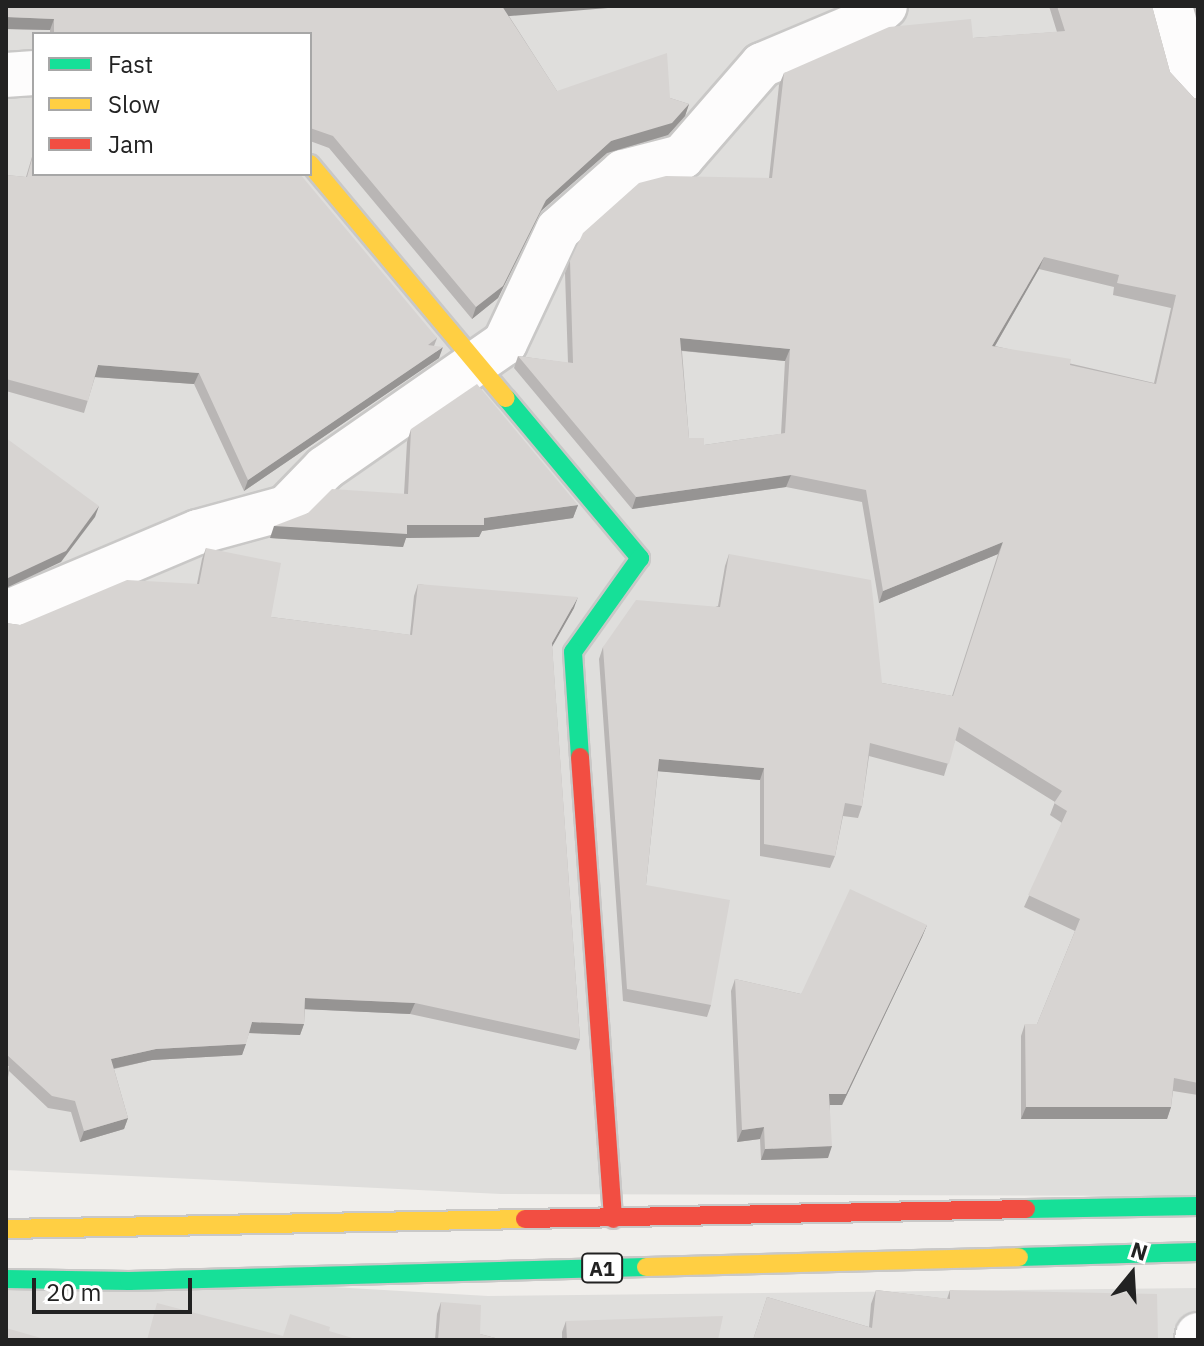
<!DOCTYPE html>
<html>
<head>
<meta charset="utf-8">
<style>
  body { margin:0 }
  #map { position:relative; width:1204px; height:1346px; overflow:hidden; background:#f0eeeb; font-family:"IBM Plex Sans",sans-serif }
  div>[style] { position:absolute }
  [style*='--x'] { left:calc(var(--x)*1px); top:calc(var(--y)*1px); width:calc(var(--w)*1px); rotate:calc(var(--a)*1deg) }
  .residential>* { inset:0; background:#dfdedc }
  .roads { filter:drop-shadow(2px 0 #c9c8c7) drop-shadow(-2px 0 #c9c8c7) drop-shadow(0 2px #c9c8c7) drop-shadow(0 -2px #c9c8c7) }
  .street>* { height:44px; margin:-22px; padding:0 22px; transform-origin:22px; border-radius:22px; background:#fdfcfc }
  .fast>* { height:18px; margin:-9px; padding:0 9px; transform-origin:9px; border-radius:9px; background:#16e098 }
  .slow>* { height:18px; margin:-9px; padding:0 9px; transform-origin:9px; border-radius:9px; background:#ffcf43 }
  .jam>* { height:18px; margin:-9px; padding:0 9px; transform-origin:9px; border-radius:9px; background:#f24e42 }
  .wall>* { inset:0; background:#b9b6b5 }
  .shaded-wall>* { inset:0; background:#969493 }
  .building>* { inset:0; background:#d7d4d2 }
  span { translate:-50% -50%; white-space:nowrap; text-align:center; line-height:1.15; -webkit-text-stroke:7px #fff; paint-order:stroke }
  .shield-label span { padding:2px 6px; background:#fff; border:2px solid; border-radius:6px; -webkit-text-stroke-width:0 }
  .shield-label { font-size:20px; color:#222; font-weight:700 }
  .frame { position:absolute; inset:0; border:8px solid #222; pointer-events:none }
  .legend { position:absolute; left:32px; top:32px; width:280px; height:144px; box-sizing:border-box; background:#fff; border:2px solid #a7a7a7; margin:0; padding:10px 14px; list-style:none; font-size:24px; color:#222 }
  .legend li { display:flex; align-items:center; gap:16px; height:40px }
  .legend b { width:40px; border:2px solid #a7a7a7 }
  .north { position:absolute; left:1092px; top:1234px; width:80px; height:80px; -webkit-text-stroke:6px #fff; paint-order:stroke; rotate:18deg; font-size:22px; font-weight:700; line-height:32px; text-align:center; color:#222 }
  .north::after { content:''; display:block; margin:auto; width:28px; height:36px; background:#222; clip-path:polygon(50% 0,100% 100%,50% 72%,0 100%) }
  .scale { position:absolute; left:32px; top:1278px; width:160px; height:36px; box-sizing:border-box; border:4px solid #222; border-top:0; padding-left:10px; font-size:24px; line-height:28px; white-space:nowrap; color:#222; -webkit-text-stroke:6px #fff; paint-order:stroke }
</style>
</head>
<body>
<div id="map">
  <div class="residential">
    <i style="clip-path:polygon(evenodd,6px 6px,1198px 6px,1198px 1196px,501px 1194px,6px 1170px,6px 6px,34px 34px,310px 34px,310px 174px,34px 174px,34px 34px)"></i>
    <i style="clip-path:polygon(6px 1268px,488px 1296px,1198px 1288px,1198px 1340px,6px 1340px)"></i>
  </div>
  <div class="roads">
    <div class="street">
      <i style="--x:1170;--y:6;--w:73;--a:75"></i>
      <i style="--x:1189;--y:77;--w:13;--a:48"></i>
      <i style="--x:6;--y:75;--w:28;--a:-4"></i>
      <i style="--x:6;--y:613;--w:208;--a:-22.9"></i>
      <i style="--x:198;--y:532;--w:91;--a:-15.3"></i>
      <i style="--x:286;--y:508;--w:56;--a:-45.7"></i>
      <i style="--x:325;--y:468;--w:219;--a:-34.8"></i>
      <i style="--x:505;--y:343;--w:125;--a:-64.9"></i>
      <i style="--x:558;--y:230;--w:87;--a:-41.7"></i>
      <i style="--x:623;--y:172;--w:61;--a:-14.3"></i>
      <i style="--x:682;--y:157;--w:122;--a:-49"></i>
      <i style="--x:762;--y:65;--w:116;--a:-22.8"></i>
      <i style="--x:869;--y:20;--w:21;--a:-41"></i>
      <i style="--x:1197;--y:1340;--w:5;--a:-79"></i>
    </div>
    <div class="fast">
      <i style="--x:506;--y:398;--w:209;--a:50.1"></i>
      <i style="--x:640;--y:558;--w:115;--a:125.5"></i>
      <i style="--x:573;--y:652;--w:105;--a:86.2"></i>
      <i style="--x:1026;--y:1209;--w:172;--a:-1"></i>
      <i style="--x:1019;--y:1257;--w:179;--a:-1.6"></i>
      <i style="--x:6;--y:1279;--w:123;--a:0.9"></i>
      <i style="--x:129;--y:1281;--w:517;--a:-1.55"></i>
    </div>
    <div class="slow">
      <i style="--x:310;--y:164;--w:305;--a:50.1"></i>
      <i style="--x:6;--y:1229;--w:519;--a:-1.1"></i>
      <i style="--x:646;--y:1267;--w:373;--a:-1.5"></i>
    </div>
    <div class="jam">
      <i style="--x:580;--y:757;--w:463;--a:85.9"></i>
      <i style="--x:525;--y:1219;--w:501;--a:-1.14"></i>
    </div>
  </div>
  <div class="wall">
    <i style="clip-path:polygon(6px 6px,509px 16px,557px 91px,670px 98px,689px 104px,685px 116px,668px 135px,607px 153px,541px 211px,498px 298px,472px 319px,329px 148px,310px 141px,310px 34px,50px 34px,50px 30px,6px 29px)"></i>
    <i style="clip-path:polygon(evenodd,1049px 6px,1152px 6px,1170px 72px,1194px 98px,1198px 98px,1198px 1095px,1173px 1091px,1171px 1107px,1167px 1119px,1021px 1119px,1021px 1036px,1025px 1024px,1037px 1024px,1075px 931px,1024px 907px,1062px 823px,1050px 815px,1055px 802px,955px 740px,944px 776px,869px 756px,862px 806px,858px 818px,843px 816px,835px 856px,830px 868px,760px 856px,760px 780px,658px 771px,646px 885px,711px 1005px,707px 1017px,623px 1001px,599px 659px,603px 647px,718px 606px,725px 566px,729px 554px,882px 683px,952px 696px,998px 554px,879px 603px,862px 502px,786px 487px,632px 509px,514px 368px,518px 356px,568px 363px,565px 273px,570px 261px,769px 178px,779px 85px,784px 73px,973px 38px,1057px 32px,1049px 6px,1039px 269px,1114px 287px,1113px 295px,1171px 308px,1154px 383px,995px 346px,1039px 269px,1049px 6px,682px 351px,785px 361px,781px 434px,704px 445px,689px 438px,682px 351px)"></i>
    <i style="clip-path:polygon(1193px 6px,1198px 6px,1198px 21px)"></i>
    <i style="clip-path:polygon(34px 150px,437px 338px,434px 346px,439px 358px,244px 491px,194px 384px,95px 377px,84px 413px,6px 391px,6px 175px,26px 177px)"></i>
    <i style="clip-path:polygon(411px 429px,578px 505px,573px 518px,482px 531px,479px 537px,406px 538px,403px 547px,270px 538px,308px 513px,404px 494px,407px 442px)"></i>
    <i style="clip-path:polygon(206px 548px,271px 617px,410px 635px,414px 596px,418px 584px,574px 608px,552px 646px,580px 1039px,576px 1050px,410px 1014px,305px 1009px,304px 1024px,300px 1035px,249px 1033px,242px 1055px,152px 1060px,114px 1069px,128px 1118px,124px 1129px,80px 1142px,71px 1112px,48px 1108px,9px 1071px,6px 1090px,6px 623px,20px 625px,197px 584px,202px 559px)"></i>
    <i style="clip-path:polygon(927px 925px,922px 937px,842px 1105px,830px 1105px,828px 1158px,761px 1160px,760px 1139px,737px 1142px,731px 991px,735px 979px,801px 994px)"></i>
    <i style="clip-path:polygon(876px 1290px,947px 1299px,950px 1290px,1158px 1340px,753px 1340px,767px 1297px,869px 1327px,871px 1304px)"></i>
    <i style="clip-path:polygon(441px 1302px,480px 1334px,503px 1340px,435px 1340px,437px 1314px)"></i>
    <i style="clip-path:polygon(566px 1321px,718px 1340px,562px 1340px,562px 1332px)"></i>
  </div>
  <div class="shaded-wall">
    <i style="clip-path:polygon(502px 6px,632px 6px,498px 17px)"></i>
    <i style="clip-path:polygon(6px 17px,54px 19px,50px 30px,6px 29px)"></i>
    <i style="clip-path:polygon(689px 104px,685px 116px,668px 135px,607px 153px,541px 211px,498px 298px,472px 319px,476px 307px,546px 200px,611px 141px)"></i>
    <i style="clip-path:polygon(1044px 257px,1039px 269px,988px 358px,992px 346px)"></i>
    <i style="clip-path:polygon(680px 338px,790px 349px,785px 361px,676px 350px)"></i>
    <i style="clip-path:polygon(443px 347px,439px 358px,244px 491px,248px 480px)"></i>
    <i style="clip-path:polygon(98px 365px,199px 373px,194px 384px,94px 377px)"></i>
    <i style="clip-path:polygon(791px 475px,786px 487px,632px 509px,636px 497px)"></i>
    <i style="clip-path:polygon(578px 505px,573px 518px,482px 531px,479px 537px,406px 538px,403px 547px,270px 538px,274px 526px,407px 525px,484px 518px)"></i>
    <i style="clip-path:polygon(99px 506px,95px 517px,61px 562px,6px 588px,6px 579px)"></i>
    <i style="clip-path:polygon(1003px 542px,998px 554px,879px 603px,883px 591px)"></i>
    <i style="clip-path:polygon(578px 597px,574px 608px,548px 654px,552px 643px)"></i>
    <i style="clip-path:polygon(659px 759px,764px 768px,760px 780px,655px 771px)"></i>
    <i style="clip-path:polygon(927px 925px,922px 937px,842px 1105px,825px 1105px,829px 1094px)"></i>
    <i style="clip-path:polygon(305px 998px,415px 1003px,410px 1014px,301px 1009px)"></i>
    <i style="clip-path:polygon(252px 1022px,304px 1024px,300px 1035px,248px 1033px)"></i>
    <i style="clip-path:polygon(246px 1044px,242px 1055px,152px 1060px,107px 1070px,111px 1059px,156px 1049px)"></i>
    <i style="clip-path:polygon(1026px 1107px,1171px 1107px,1167px 1119px,1021px 1119px)"></i>
    <i style="clip-path:polygon(128px 1118px,124px 1129px,80px 1142px,84px 1131px)"></i>
    <i style="clip-path:polygon(764px 1127px,760px 1139px,737px 1142px,742px 1130px)"></i>
    <i style="clip-path:polygon(832px 1146px,828px 1158px,761px 1160px,765px 1149px)"></i>
  </div>
  <div class="building">
    <i style="clip-path:polygon(6px 6px,502px 6px,557px 91px,667px 53px,670px 98px,689px 104px,672px 123px,611px 141px,546px 200px,503px 286px,476px 307px,333px 136px,310px 128px,310px 34px,54px 34px,54px 19px,6px 17px)"></i>
    <i style="clip-path:polygon(evenodd,1057px 6px,1152px 6px,1170px 72px,1194px 98px,1198px 98px,1198px 1083px,1174px 1078px,1171px 1107px,1026px 1107px,1025px 1024px,1037px 1024px,1080px 919px,1028px 895px,1067px 811px,1054px 803px,1062px 791px,959px 727px,949px 764px,870px 743px,862px 806px,845px 803px,835px 856px,764px 844px,764px 768px,659px 759px,646px 885px,730px 900px,711px 1005px,627px 989px,603px 647px,636px 600px,720px 607px,729px 554px,871px 580px,882px 683px,953px 696px,1003px 542px,883px 591px,866px 490px,791px 475px,636px 497px,518px 356px,573px 363px,570px 261px,583px 233px,639px 183px,666px 176px,772px 178px,784px 73px,889px 27px,971px 19px,973px 38px,1065px 31px,1057px 6px,1044px 257px,1119px 275px,1117px 283px,1176px 295px,1156px 384px,1070px 365px,1071px 359px,992px 346px,1044px 257px,1057px 6px,680px 338px,790px 349px,785px 433px,704px 445px,704px 438px,689px 438px,680px 338px)"></i>
    <i style="clip-path:polygon(34px 152px,34px 174px,300px 174px,437px 338px,428px 345px,443px 347px,248px 480px,199px 373px,98px 365px,88px 401px,6px 379px,6px 175px,27px 177px)"></i>
    <i style="clip-path:polygon(477px 384px,578px 505px,484px 518px,484px 525px,407px 525px,407px 534px,274px 526px,308px 513px,332px 489px,408px 494px,411px 429px)"></i>
    <i style="clip-path:polygon(6px 438px,99px 506px,66px 551px,6px 579px)"></i>
    <i style="clip-path:polygon(206px 548px,281px 563px,271px 617px,412px 635px,418px 584px,578px 597px,552px 643px,580px 1039px,415px 1003px,305px 998px,304px 1024px,252px 1022px,246px 1044px,156px 1049px,111px 1059px,128px 1118px,84px 1131px,75px 1101px,52px 1096px,6px 1054px,6px 623px,20px 625px,127px 580px,199px 584px)"></i>
    <i style="clip-path:polygon(850px 889px,927px 925px,846px 1094px,829px 1094px,832px 1146px,765px 1149px,764px 1127px,742px 1130px,735px 979px,801px 994px)"></i>
    <i style="clip-path:polygon(6px 1066px,9px 1066px,6px 1090px)"></i>
    <i style="clip-path:polygon(876px 1290px,950px 1299px,950px 1290px,1157px 1294px,1158px 1340px,753px 1340px,767px 1297px,872px 1328px)"></i>
    <i style="clip-path:polygon(441px 1302px,481px 1305px,480px 1334px,503px 1340px,438px 1340px)"></i>
    <i style="clip-path:polygon(157px 1303px,283px 1336px,290px 1314px,330px 1327px,329px 1331px,359px 1340px,147px 1340px)"></i>
    <i style="clip-path:polygon(723px 1316px,718px 1340px,567px 1340px,566px 1321px)"></i>
    <i style="clip-path:polygon(6px 1328px,48px 1340px,6px 1340px)"></i>
  </div>
  <div class="shield-label">
    <span style="left:602px;top:1268px">A1</span>
  </div>
  <div class="frame"></div>
  <ul class="legend">
  <li><b style="height:10px;background:#16e098"></b>Fast</li>
  <li><b style="height:10px;background:#ffcf43"></b>Slow</li>
  <li><b style="height:10px;background:#f24e42"></b>Jam</li>
  </ul>
  <div class="north">N</div>
  <div class="scale">20 m</div>
</div>
</body>
</html>
